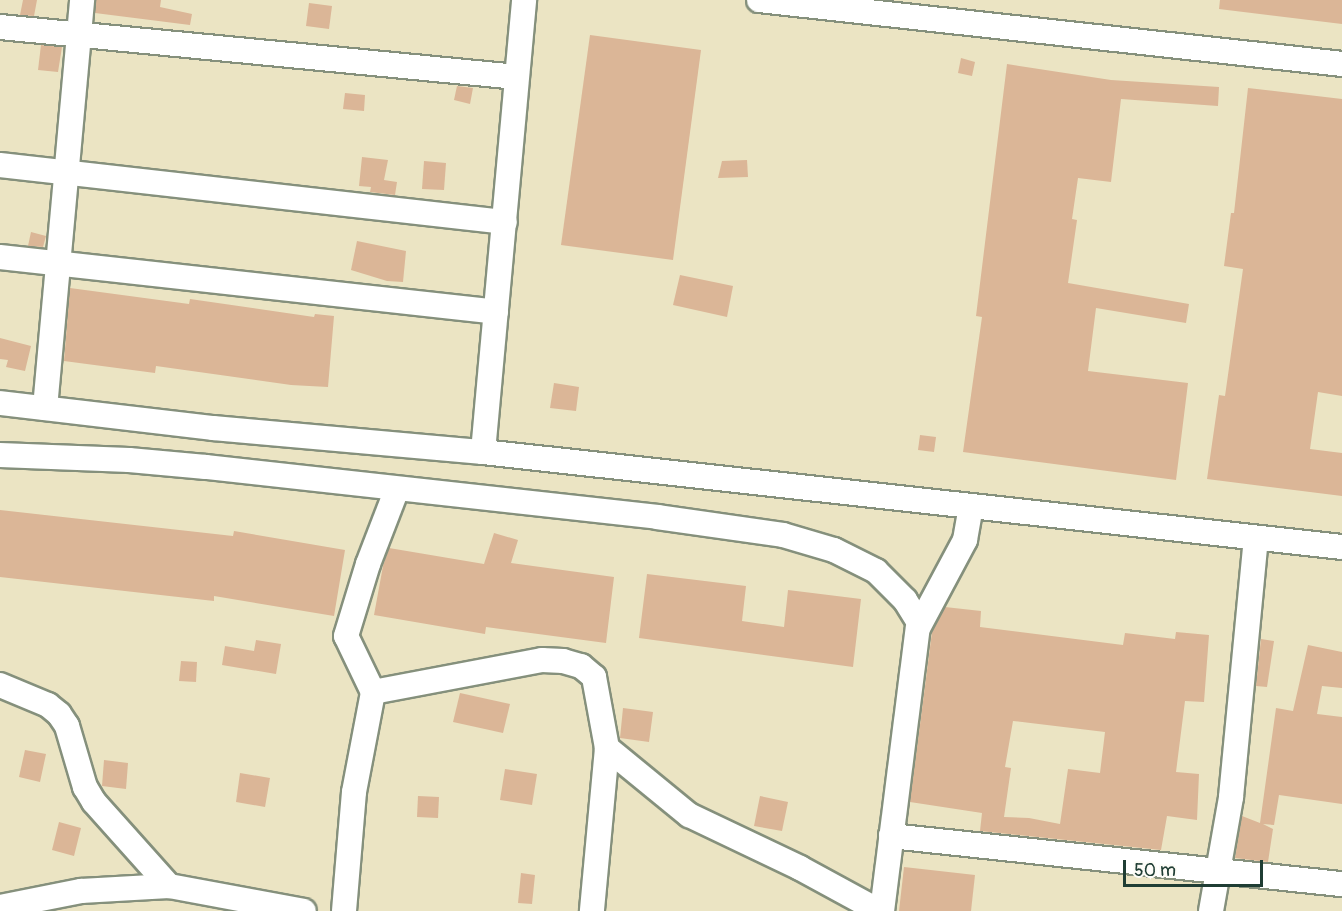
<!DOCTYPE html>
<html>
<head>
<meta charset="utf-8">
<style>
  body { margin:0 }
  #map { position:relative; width:1342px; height:911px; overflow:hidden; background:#ebe4c3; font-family:Pangolin,sans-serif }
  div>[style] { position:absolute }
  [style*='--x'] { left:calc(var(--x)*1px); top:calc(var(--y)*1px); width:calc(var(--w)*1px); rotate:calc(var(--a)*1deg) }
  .building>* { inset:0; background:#dbb697 }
  .roads { filter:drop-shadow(2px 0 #85907c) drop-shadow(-2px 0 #85907c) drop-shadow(0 2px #85907c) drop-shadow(0 -2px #85907c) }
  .minor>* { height:24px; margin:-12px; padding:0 12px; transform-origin:12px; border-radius:12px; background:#fff }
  span { translate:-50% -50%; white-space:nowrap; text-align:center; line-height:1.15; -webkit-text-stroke:4.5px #fdfcf7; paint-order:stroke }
  .scale { position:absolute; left:1123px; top:860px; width:140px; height:27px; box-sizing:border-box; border:3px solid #1f3d34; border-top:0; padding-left:8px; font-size:18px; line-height:21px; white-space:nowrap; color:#1f3d34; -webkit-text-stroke:4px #fdfcf7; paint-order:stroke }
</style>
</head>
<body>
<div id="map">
  <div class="building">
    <i style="clip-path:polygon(23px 0,37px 0,34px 16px,20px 15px)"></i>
    <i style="clip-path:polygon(96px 0,161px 0,160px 7px,192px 14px,190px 25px,95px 13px)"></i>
    <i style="clip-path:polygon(1220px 0,1342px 0,1342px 24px,1219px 9px)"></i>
    <i style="clip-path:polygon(309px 3px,332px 6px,329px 29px,306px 26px)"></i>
    <i style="clip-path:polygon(590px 35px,701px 50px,673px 260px,561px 245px)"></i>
    <i style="clip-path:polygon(41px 45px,62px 47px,58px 72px,38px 70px)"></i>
    <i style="clip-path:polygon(961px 58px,975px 62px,972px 76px,958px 73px)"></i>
    <i style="clip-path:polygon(1007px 64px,1111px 80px,1219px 87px,1218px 106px,1121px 99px,1111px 182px,1078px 178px,1072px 219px,1077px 220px,1068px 283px,1189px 304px,1186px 323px,1096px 308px,1088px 371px,1188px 383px,1176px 480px,963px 452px,982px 317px,976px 316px)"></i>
    <i style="clip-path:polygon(457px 86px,473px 88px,470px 104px,454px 100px)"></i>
    <i style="clip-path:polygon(1248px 88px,1342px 99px,1342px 396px,1318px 392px,1310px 449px,1342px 453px,1342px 496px,1207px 479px,1219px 395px,1225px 396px,1243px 269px,1224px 266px,1231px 213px,1234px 213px)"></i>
    <i style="clip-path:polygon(345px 93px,365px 95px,364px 111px,343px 109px)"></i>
    <i style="clip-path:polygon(362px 157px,388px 160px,384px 180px,397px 182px,395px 195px,370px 192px,371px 187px,359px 186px)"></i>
    <i style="clip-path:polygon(747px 160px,748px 177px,718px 178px,722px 161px)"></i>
    <i style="clip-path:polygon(424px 161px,446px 163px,444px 190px,422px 189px)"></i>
    <i style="clip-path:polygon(31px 232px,46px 236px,43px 247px,28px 246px)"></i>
    <i style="clip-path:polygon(357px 241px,406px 251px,403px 282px,387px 281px,351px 270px)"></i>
    <i style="clip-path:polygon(680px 275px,733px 286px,727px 317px,673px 305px)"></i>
    <i style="clip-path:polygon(70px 288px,189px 304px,190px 299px,314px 317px,315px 314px,334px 316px,328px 387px,291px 385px,156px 366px,155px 373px,64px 361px)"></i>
    <i style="clip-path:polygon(0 338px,31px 346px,25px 371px,6px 367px,8px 360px,0 359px)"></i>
    <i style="clip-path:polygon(554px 383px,579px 387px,576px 411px,550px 408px)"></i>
    <i style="clip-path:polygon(920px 435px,936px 437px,934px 452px,918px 450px)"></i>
    <i style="clip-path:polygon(0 510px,233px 536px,234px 531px,345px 550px,334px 616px,214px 596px,214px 601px,0 577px)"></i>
    <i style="clip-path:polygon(494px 533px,518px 540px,511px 563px,614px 577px,606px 643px,486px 627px,485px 634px,374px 615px,383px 566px,389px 548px,484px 564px)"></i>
    <i style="clip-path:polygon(647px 574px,746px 586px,742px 621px,784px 627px,788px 590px,861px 599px,853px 667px,639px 638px)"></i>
    <i style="clip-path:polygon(evenodd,945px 607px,981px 611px,980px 627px,1123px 645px,1125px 633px,1175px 639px,1176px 632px,1209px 635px,1204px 702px,1185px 701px,1176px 772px,1199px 774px,1197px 820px,1167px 816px,1161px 850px,980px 831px,982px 813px,910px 802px,932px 632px,945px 607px,1013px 721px,1105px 732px,1100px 773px,1068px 769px,1060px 824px,1029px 818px,1004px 817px,1011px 768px,1005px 767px,1013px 721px)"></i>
    <i style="clip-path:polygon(1261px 639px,1274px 641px,1267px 687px,1256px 686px)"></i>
    <i style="clip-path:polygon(256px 640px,281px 644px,276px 674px,222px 665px,225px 646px,254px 651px)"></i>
    <i style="clip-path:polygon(1308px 645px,1342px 652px,1342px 688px,1322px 686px,1317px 714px,1342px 717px,1342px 804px,1279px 795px,1274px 825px,1263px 824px,1273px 829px,1268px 862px,1235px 858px,1242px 816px,1260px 823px,1276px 708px,1293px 711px)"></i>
    <i style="clip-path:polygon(181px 661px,197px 662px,196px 682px,179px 681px)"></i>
    <i style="clip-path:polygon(460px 693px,510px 704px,503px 733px,453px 722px)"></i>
    <i style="clip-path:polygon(623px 708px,653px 712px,649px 742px,620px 738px)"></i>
    <i style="clip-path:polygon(25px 750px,46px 754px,40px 782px,19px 777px)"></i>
    <i style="clip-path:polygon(104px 760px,128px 763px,126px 789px,102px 786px)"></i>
    <i style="clip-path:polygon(505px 769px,537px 774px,532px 805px,500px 800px)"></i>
    <i style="clip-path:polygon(240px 773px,270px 778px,265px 807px,236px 802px)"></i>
    <i style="clip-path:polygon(418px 796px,439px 797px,438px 818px,417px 817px)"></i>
    <i style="clip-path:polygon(760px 796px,788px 802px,782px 831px,754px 826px)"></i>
    <i style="clip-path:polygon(59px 822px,81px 828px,74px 856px,52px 850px)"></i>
    <i style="clip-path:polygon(904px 867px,975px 875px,971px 911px,899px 911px)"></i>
    <i style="clip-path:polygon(521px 873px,535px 875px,532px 904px,518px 903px)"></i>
  </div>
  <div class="roads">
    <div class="minor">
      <i style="--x:759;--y:0;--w:587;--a:6.26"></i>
      <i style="--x:0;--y:27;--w:519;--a:5.52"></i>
      <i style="--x:0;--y:165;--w:508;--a:6.44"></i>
      <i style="--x:0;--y:257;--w:499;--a:6.3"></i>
      <i style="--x:0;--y:403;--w:214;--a:6.7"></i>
      <i style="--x:213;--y:428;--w:271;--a:5.1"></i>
      <i style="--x:483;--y:452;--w:864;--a:6.31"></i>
      <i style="--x:45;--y:408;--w:410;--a:-84.8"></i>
      <i style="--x:483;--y:452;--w:454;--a:-84.8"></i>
      <i style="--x:0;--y:455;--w:129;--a:2.2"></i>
      <i style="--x:129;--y:460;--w:77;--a:5.2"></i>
      <i style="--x:206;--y:467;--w:454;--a:6.3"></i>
      <i style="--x:657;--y:517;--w:127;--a:8.1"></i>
      <i style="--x:783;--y:535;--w:53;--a:16.4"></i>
      <i style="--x:834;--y:550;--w:47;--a:26.6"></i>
      <i style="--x:876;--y:571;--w:41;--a:45"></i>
      <i style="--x:905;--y:600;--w:26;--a:58"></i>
      <i style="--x:0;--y:685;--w:52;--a:22.6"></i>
      <i style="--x:48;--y:705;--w:14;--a:39"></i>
      <i style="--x:59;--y:714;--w:14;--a:56"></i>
      <i style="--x:67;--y:726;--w:64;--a:73.6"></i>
      <i style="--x:85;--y:787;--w:17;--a:59"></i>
      <i style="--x:94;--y:802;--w:113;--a:48.2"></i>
      <i style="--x:373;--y:692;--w:172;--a:-10.7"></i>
      <i style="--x:542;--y:660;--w:21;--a:3"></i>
      <i style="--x:563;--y:661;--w:19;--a:16"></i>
      <i style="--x:581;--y:666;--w:17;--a:40"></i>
      <i style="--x:594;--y:677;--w:72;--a:79.6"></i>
      <i style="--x:607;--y:748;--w:164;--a:95.3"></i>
      <i style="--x:607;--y:748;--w:106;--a:39.3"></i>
      <i style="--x:689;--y:815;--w:123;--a:25.5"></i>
      <i style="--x:800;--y:868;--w:90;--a:28.6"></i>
      <i style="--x:891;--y:836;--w:454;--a:6.1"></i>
      <i style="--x:0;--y:907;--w:83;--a:-11.2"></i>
      <i style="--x:81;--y:891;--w:88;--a:-3.3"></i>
      <i style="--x:169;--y:886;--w:137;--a:10.5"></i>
      <i style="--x:344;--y:911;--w:119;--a:-85.2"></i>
      <i style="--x:354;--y:792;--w:102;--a:-79.2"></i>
      <i style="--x:373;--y:692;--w:62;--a:-115.7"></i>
      <i style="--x:346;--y:636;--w:75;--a:-73"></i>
      <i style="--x:368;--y:564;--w:80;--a:-68.9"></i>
      <i style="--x:882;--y:911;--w:285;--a:-82.8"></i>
      <i style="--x:918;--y:628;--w:100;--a:-61.9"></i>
      <i style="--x:965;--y:540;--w:34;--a:-80"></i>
      <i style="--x:1211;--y:911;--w:116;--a:-80"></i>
      <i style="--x:1231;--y:797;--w:260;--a:-84.5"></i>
    </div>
  </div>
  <div class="scale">50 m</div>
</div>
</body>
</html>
